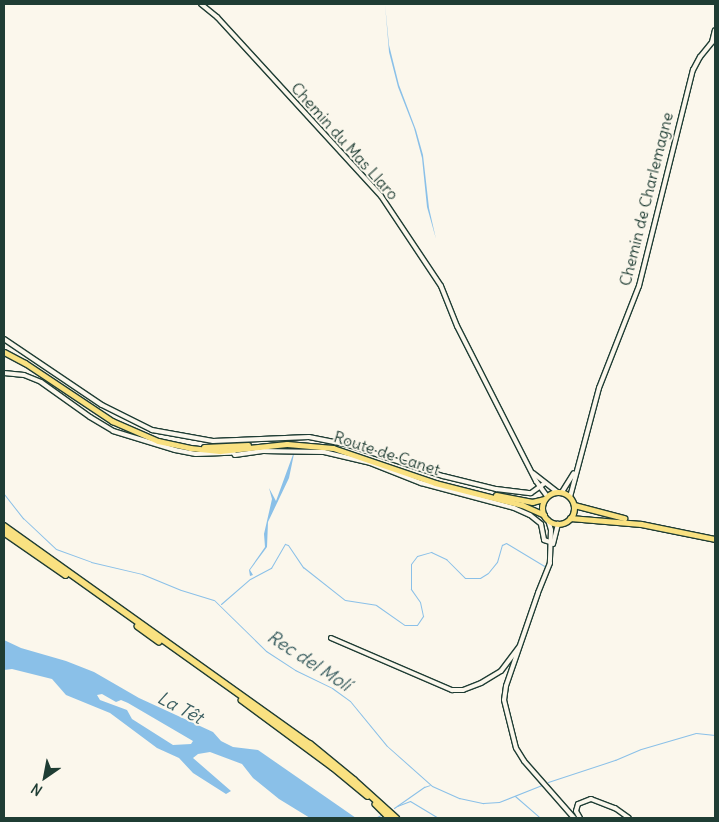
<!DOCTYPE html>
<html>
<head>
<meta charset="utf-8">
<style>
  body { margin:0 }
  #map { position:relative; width:719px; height:822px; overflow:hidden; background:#fbf7ec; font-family:Delius,sans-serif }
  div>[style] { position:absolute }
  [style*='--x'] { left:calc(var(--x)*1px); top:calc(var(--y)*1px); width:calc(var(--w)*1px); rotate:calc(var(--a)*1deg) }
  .water>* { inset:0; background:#8ac0e8 }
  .stream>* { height:1px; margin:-0.5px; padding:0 0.5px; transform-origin:0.5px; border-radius:0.5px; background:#8ac0e8 }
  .roads { filter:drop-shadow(1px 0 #1f3d34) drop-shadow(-1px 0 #1f3d34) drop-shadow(0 1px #1f3d34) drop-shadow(0 -1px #1f3d34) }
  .minor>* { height:4px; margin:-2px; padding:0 2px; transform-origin:2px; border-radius:2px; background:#fbf7ec }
  .major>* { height:5px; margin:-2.5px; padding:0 2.5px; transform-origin:2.5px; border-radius:2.5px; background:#f9e181 }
  .major>.ring { margin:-2.5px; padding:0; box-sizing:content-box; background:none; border:5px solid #f9e181; border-radius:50% }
  .highway>* { height:5.5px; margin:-2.75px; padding:0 2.75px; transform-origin:2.75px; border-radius:2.75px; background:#f9e181 }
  span { translate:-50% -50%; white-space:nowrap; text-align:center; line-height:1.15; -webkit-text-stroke:4px #fbf7ec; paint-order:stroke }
  .street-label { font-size:16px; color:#1f3d34 }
  .water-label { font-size:18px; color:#3a5e61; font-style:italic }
  .frame { position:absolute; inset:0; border:5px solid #1f3d34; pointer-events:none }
  .north { position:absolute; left:20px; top:752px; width:50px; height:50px; -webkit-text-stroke:4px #fbf7ec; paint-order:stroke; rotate:213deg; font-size:14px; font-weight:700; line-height:20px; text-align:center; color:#1f3d34 }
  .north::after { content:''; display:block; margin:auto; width:18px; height:22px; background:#1f3d34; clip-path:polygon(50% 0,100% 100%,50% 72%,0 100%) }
</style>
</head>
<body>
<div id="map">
  <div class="water">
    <i style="clip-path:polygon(385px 4px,389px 45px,399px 85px,416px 130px,423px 155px,429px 208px,436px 239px,427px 207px,422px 158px,414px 128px,398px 87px,389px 52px)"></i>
    <i style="clip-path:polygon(295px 449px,289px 478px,268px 522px,267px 547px,250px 570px,253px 575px,250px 576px,249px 570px,265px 547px,264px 534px,272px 499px,269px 488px,276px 501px)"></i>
    <i style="clip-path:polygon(evenodd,4px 640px,21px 648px,66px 661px,94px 672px,139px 698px,213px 732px,221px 741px,233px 747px,258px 750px,356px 818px,310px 818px,279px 799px,253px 778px,242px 764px,210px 752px,198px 754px,193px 758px,231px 791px,226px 794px,193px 773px,179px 758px,157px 748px,110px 713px,66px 695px,52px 679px,12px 669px,4px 670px,4px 640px,102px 694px,116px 702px,121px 700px,128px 703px,193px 741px,191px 744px,173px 745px,132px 719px,127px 710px,100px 700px,97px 695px,102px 694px)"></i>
  </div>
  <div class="stream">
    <i style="--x:4;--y:494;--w:31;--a:52"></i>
    <i style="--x:23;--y:518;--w:45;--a:43.2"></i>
    <i style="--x:56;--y:549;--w:37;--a:20"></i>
    <i style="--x:91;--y:562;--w:52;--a:13.2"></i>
    <i style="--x:142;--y:574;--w:42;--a:22.3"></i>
    <i style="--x:181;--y:590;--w:34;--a:17"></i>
    <i style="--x:214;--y:600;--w:73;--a:44.4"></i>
    <i style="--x:266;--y:651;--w:35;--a:33"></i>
    <i style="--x:295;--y:670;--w:41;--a:25.9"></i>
    <i style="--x:332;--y:688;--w:22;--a:36"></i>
    <i style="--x:350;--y:701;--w:58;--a:50.6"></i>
    <i style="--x:387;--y:746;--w:60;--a:41.6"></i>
    <i style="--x:432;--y:786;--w:30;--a:24"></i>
    <i style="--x:459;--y:798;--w:25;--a:12"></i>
    <i style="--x:483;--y:803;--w:16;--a:-4"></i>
    <i style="--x:499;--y:802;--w:46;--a:-21.6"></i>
    <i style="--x:221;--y:604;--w:38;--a:-41"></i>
    <i style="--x:250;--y:579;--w:24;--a:-28"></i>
    <i style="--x:271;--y:568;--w:28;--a:-60"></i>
    <i style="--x:285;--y:544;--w:3;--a:18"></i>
    <i style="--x:288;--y:545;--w:27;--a:56"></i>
    <i style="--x:303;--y:567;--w:53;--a:38.2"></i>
    <i style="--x:345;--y:600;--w:31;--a:9"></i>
    <i style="--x:376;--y:605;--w:35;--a:35"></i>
    <i style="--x:405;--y:625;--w:12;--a:0"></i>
    <i style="--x:417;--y:625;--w:11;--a:-56"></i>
    <i style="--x:423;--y:616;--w:14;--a:-102"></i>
    <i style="--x:420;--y:602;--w:16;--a:-125"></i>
    <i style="--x:411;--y:589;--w:25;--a:-90"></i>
    <i style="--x:411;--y:564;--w:10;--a:-53"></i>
    <i style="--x:417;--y:556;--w:15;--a:-16"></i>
    <i style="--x:431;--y:552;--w:17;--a:25"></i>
    <i style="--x:446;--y:559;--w:27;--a:45"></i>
    <i style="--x:465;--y:578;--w:15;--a:0"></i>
    <i style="--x:480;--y:578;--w:9;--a:-32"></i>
    <i style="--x:488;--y:573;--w:14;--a:-51"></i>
    <i style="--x:497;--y:562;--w:18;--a:-74"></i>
    <i style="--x:502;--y:545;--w:4;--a:-27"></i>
    <i style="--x:506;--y:543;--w:47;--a:31"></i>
    <i style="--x:548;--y:782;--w:71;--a:-18.2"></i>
    <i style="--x:615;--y:760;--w:28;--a:-23"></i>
    <i style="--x:641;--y:749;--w:57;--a:-16.2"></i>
    <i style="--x:696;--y:733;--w:19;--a:6"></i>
    <i style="--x:515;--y:796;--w:33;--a:41"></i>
    <i style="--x:397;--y:806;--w:14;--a:-21"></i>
    <i style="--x:410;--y:801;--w:33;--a:31"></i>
    <i style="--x:394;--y:808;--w:37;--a:-35"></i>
    <i style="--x:424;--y:787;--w:6;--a:-18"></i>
    <i style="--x:375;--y:818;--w:7;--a:-27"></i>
  </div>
  <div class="roads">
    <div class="minor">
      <i style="--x:201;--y:4;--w:21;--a:39"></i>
      <i style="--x:217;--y:17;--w:243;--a:47.5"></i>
      <i style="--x:381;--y:196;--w:108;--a:56.3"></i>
      <i style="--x:441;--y:286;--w:43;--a:68.2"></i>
      <i style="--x:457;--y:326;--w:174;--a:63"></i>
      <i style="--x:536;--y:481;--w:19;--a:54"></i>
      <i style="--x:4;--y:339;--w:118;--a:34"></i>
      <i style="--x:102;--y:405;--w:56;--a:26.6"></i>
      <i style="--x:152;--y:430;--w:62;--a:10.2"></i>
      <i style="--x:213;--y:441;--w:96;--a:-2.4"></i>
      <i style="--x:309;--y:437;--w:41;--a:11.3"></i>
      <i style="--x:349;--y:445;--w:99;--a:18.3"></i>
      <i style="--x:443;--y:476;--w:55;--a:13.8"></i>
      <i style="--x:496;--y:489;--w:35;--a:7"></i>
      <i style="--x:531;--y:493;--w:17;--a:-36"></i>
      <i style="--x:4;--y:373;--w:20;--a:6"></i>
      <i style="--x:24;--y:375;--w:18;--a:22"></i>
      <i style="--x:41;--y:382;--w:60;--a:35.5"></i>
      <i style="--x:90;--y:417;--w:27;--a:31"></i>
      <i style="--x:113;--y:431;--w:65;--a:17"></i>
      <i style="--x:175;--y:450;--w:21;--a:11"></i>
      <i style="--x:196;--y:454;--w:35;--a:-2"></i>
      <i style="--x:231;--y:450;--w:6;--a:51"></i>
      <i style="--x:235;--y:455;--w:28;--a:-8"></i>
      <i style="--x:263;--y:451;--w:61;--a:0.9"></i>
      <i style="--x:324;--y:452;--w:47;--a:13.4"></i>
      <i style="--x:370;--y:463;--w:55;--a:21.4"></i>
      <i style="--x:421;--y:483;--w:96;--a:15"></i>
      <i style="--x:514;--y:508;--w:17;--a:24"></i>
      <i style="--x:530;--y:515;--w:14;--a:39"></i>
      <i style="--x:541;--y:524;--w:16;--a:79"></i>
      <i style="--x:544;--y:540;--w:9;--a:18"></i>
      <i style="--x:533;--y:473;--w:31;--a:38"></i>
      <i style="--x:562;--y:492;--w:22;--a:-58"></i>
      <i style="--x:570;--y:497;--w:113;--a:-75.1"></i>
      <i style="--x:599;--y:388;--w:110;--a:-68.6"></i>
      <i style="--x:639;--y:286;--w:223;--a:-76"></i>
      <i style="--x:693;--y:70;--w:15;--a:-62"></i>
      <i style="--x:700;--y:57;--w:19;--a:-51"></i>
      <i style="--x:712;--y:42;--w:12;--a:-76"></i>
      <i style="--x:548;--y:520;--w:10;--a:73"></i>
      <i style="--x:551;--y:530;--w:33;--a:92"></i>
      <i style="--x:550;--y:563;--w:32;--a:112"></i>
      <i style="--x:538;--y:593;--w:98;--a:109"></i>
      <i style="--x:506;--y:686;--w:14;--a:98"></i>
      <i style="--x:504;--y:700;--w:49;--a:76"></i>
      <i style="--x:516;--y:748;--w:15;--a:58"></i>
      <i style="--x:524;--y:761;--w:76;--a:48.7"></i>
      <i style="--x:553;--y:544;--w:21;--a:-76"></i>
      <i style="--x:331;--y:638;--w:132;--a:23.3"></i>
      <i style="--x:452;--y:690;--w:11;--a:0"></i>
      <i style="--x:463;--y:690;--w:19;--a:-21"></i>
      <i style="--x:481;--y:683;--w:23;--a:-31"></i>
      <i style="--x:501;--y:671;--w:30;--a:-53"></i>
      <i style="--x:580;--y:818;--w:8;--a:-120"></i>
      <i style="--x:576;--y:811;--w:7;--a:-74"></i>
      <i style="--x:578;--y:804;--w:14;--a:-21"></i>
      <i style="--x:591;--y:799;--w:26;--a:21"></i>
      <i style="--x:615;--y:808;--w:17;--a:36"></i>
    </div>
    <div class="major">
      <i style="--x:4;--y:352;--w:24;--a:28"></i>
      <i style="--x:25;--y:363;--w:105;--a:33.7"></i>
      <i style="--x:112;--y:421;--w:50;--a:23.5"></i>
      <i style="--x:158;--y:441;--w:33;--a:12"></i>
      <i style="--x:190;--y:448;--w:30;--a:6"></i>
      <i style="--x:220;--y:451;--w:67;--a:-6"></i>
      <i style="--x:287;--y:444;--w:46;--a:5"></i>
      <i style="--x:333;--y:448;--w:108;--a:18.9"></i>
      <i style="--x:435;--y:483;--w:90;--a:14.2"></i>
      <i style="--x:522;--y:505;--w:24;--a:24"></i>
      <i style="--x:204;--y:447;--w:44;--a:-2.6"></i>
      <i class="ring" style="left:542px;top:492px;width:27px;height:27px"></i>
      <i style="--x:496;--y:495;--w:37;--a:11"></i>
      <i style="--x:532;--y:502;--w:12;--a:-14"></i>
      <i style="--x:574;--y:505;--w:52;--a:14.6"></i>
      <i style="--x:570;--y:518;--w:71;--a:4.8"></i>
      <i style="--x:641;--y:524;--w:76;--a:11.5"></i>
    </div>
    <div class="highway">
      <i style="--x:4;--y:526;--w:376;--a:35.5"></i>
      <i style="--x:310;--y:744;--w:57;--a:39.3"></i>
      <i style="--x:354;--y:780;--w:57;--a:42.1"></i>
      <i style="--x:4;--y:532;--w:75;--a:34.7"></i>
      <i style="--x:138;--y:626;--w:26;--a:36"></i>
      <i style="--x:242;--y:700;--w:113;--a:36.4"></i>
      <i style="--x:333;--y:767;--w:45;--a:39.6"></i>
      <i style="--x:376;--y:804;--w:20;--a:45"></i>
    </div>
  </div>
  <div class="street-label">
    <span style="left:345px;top:141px;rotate:48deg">Chemin du Mas Llaro</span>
    <span style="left:646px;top:199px;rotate:-76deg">Chemin de Charlemagne</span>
    <span style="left:387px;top:453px;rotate:18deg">Route de Canet</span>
  </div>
  <div class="water-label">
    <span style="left:309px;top:661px;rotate:33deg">Rec del Molí</span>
    <span style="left:180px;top:708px;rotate:28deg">La Têt</span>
  </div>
  <div class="frame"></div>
  <div class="north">N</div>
</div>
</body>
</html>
